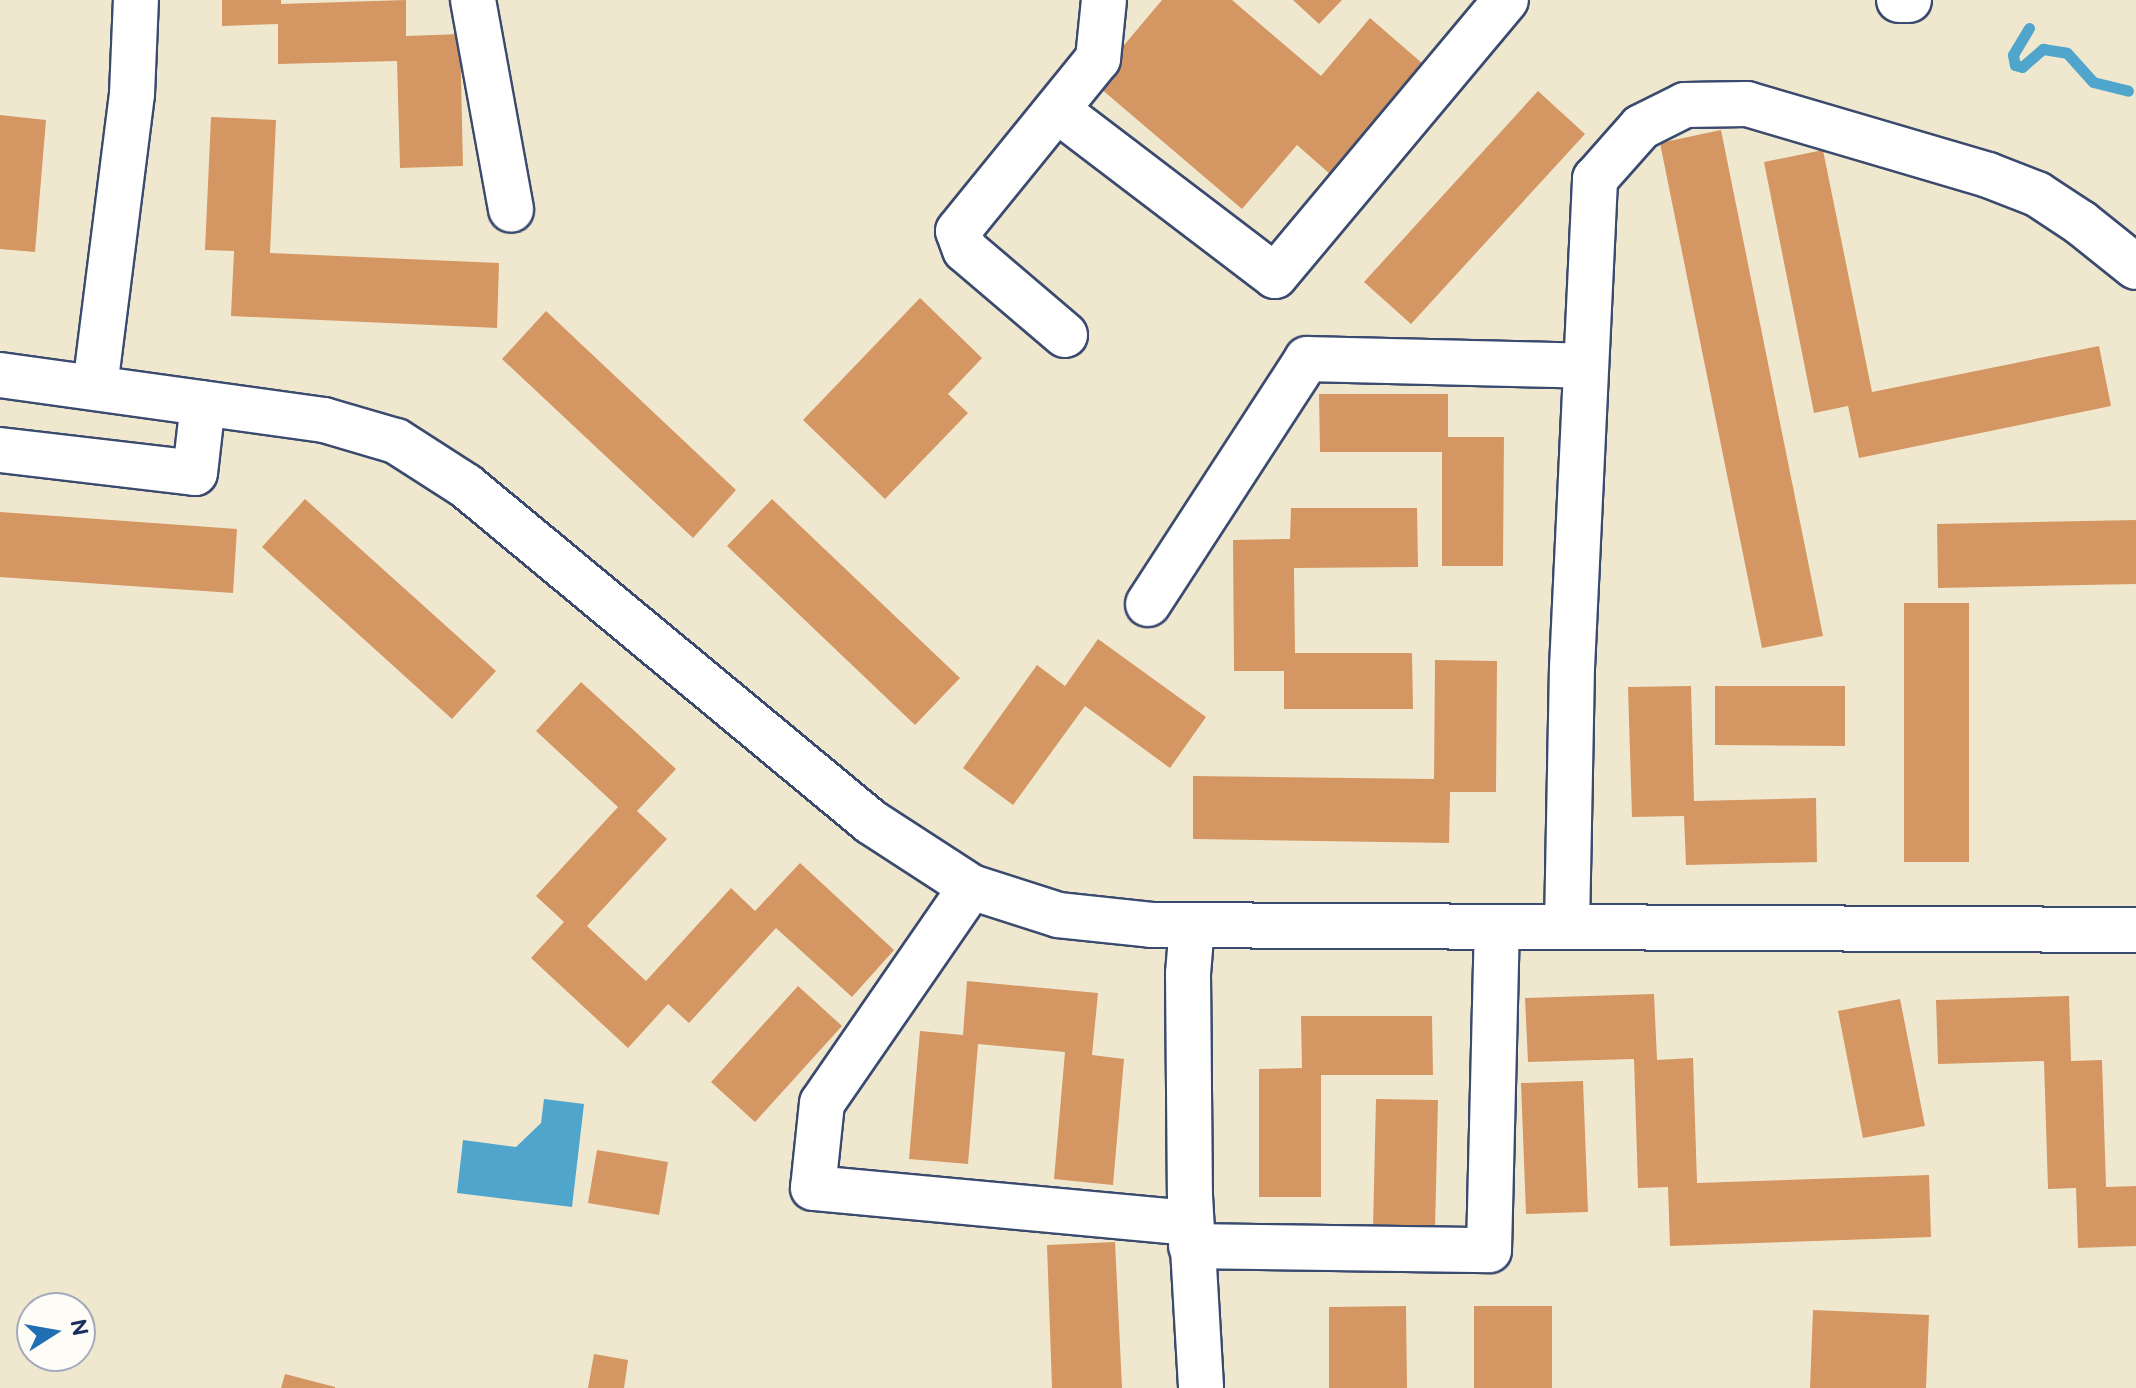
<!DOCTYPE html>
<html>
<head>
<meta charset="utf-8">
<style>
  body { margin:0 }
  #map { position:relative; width:2136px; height:1388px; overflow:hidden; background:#f0e8ce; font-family:"Balsamiq Sans",sans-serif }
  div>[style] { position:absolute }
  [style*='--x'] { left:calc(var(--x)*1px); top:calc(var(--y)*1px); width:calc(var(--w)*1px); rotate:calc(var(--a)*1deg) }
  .water>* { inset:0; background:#50a5cc }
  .stream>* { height:11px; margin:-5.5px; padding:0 5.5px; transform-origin:5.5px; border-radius:5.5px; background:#50a5cc }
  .building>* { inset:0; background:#d49763 }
  .roads { filter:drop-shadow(2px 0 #3b4b6f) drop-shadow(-2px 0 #3b4b6f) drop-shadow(0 2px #3b4b6f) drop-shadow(0 -2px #3b4b6f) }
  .minor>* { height:44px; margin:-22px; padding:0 22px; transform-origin:22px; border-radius:22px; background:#fff }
  .major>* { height:44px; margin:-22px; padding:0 22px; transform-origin:22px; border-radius:22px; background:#fff }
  span { translate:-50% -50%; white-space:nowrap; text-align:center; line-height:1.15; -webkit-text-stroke:7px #fdfcf7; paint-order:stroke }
  .north { position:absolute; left:16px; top:1292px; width:80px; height:80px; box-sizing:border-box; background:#fdfcf7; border:2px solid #a3aaba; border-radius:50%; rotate:79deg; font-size:22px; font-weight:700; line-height:32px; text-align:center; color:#1b2f5e }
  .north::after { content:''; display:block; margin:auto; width:28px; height:36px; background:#1f6fb2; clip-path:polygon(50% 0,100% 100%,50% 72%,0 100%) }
</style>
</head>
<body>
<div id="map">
  <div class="water">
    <i style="clip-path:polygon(544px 1099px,584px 1104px,572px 1207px,457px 1193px,463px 1140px,516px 1147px,541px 1123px)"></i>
  </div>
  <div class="stream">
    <i style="--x:2029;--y:28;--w:31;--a:121"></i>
    <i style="--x:2013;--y:55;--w:10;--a:79"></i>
    <i style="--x:2015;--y:65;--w:7;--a:16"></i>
    <i style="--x:2022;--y:67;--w:28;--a:-41"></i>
    <i style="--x:2043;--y:49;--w:24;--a:9"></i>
    <i style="--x:2067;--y:53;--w:39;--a:48"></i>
    <i style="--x:2093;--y:82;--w:36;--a:14"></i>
  </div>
  <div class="building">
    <i style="clip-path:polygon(222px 0,281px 0,281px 4px,406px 0,406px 36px,460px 34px,463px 166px,400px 168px,397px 61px,278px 64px,278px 24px,222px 26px)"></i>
    <i style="clip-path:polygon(1162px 0,1232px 0,1321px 76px,1370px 18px,1423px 64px,1330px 174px,1297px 145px,1242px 209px,1093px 82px)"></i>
    <i style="clip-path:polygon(1293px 0,1342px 0,1319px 24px)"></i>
    <i style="clip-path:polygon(1538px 91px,1585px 134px,1411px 324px,1364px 282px)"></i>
    <i style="clip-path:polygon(0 115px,46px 120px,35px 252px,0 249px)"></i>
    <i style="clip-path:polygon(211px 117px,276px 120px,270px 253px,499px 263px,497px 328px,231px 316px,234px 251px,205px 250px)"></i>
    <i style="clip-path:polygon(1721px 130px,1823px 636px,1762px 648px,1660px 143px)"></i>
    <i style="clip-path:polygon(1823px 150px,1872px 392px,2099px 346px,2111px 406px,1859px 458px,1848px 406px,1814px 413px,1764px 162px)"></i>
    <i style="clip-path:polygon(920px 298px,982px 358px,948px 394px,968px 413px,885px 499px,803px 420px)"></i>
    <i style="clip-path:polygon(546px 311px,736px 490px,693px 538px,502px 359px)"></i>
    <i style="clip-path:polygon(1319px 394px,1448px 394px,1448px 437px,1504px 437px,1503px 566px,1442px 566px,1442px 452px,1320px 452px)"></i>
    <i style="clip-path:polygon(305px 499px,496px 671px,452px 719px,262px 547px)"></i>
    <i style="clip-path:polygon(772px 499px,960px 678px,915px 725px,727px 546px)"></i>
    <i style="clip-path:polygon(1291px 508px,1417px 508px,1418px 567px,1294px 568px,1295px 653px,1412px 653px,1413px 709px,1284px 709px,1284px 671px,1234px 671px,1233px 540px,1290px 539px)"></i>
    <i style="clip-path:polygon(0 512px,237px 529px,233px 593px,0 577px)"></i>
    <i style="clip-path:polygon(2136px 520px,2136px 584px,1938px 588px,1937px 524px)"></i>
    <i style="clip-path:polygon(1904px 603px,1969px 603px,1969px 862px,1904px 862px)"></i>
    <i style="clip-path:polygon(1098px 639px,1206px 717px,1170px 768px,1085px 706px,1013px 805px,963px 768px,1037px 665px,1065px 686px)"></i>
    <i style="clip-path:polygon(1435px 660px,1497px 661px,1496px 792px,1450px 792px,1449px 843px,1193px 839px,1193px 776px,1434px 779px)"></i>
    <i style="clip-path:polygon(581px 682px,676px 769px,637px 811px,667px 839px,587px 926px,646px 981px,731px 888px,755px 911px,800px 863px,894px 950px,852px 997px,776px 928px,689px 1023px,668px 1004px,628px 1048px,531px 958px,564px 922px,536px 896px,618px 807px,536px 731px)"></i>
    <i style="clip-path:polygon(1691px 686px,1694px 801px,1816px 798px,1817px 862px,1686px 865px,1684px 816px,1632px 817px,1628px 687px)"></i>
    <i style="clip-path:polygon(1715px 686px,1845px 686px,1845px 746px,1715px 745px)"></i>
    <i style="clip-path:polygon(967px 981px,1098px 993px,1092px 1055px,1124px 1059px,1113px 1185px,1054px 1179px,1065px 1052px,978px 1044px,968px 1164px,909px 1159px,920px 1031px,963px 1035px)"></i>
    <i style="clip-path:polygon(798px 986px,842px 1026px,755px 1122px,711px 1082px)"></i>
    <i style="clip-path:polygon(1654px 994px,1657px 1060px,1693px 1058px,1697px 1183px,1929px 1175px,1931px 1237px,1670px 1246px,1668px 1187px,1638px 1188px,1634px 1059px,1528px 1062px,1525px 998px)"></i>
    <i style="clip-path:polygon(2069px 996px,2071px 1061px,2102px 1060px,2106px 1187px,2136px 1186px,2136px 1246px,2078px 1248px,2076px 1188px,2048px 1189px,2044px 1061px,1938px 1064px,1936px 1000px)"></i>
    <i style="clip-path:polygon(1900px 999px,1925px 1126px,1863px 1138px,1838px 1011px)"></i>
    <i style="clip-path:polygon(1301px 1016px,1432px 1016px,1433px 1075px,1321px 1075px,1321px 1197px,1259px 1197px,1259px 1069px,1302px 1068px)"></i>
    <i style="clip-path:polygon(1583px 1081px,1588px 1212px,1526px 1214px,1521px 1083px)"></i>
    <i style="clip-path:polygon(1376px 1099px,1438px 1100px,1435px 1230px,1373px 1229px)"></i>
    <i style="clip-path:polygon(597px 1150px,668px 1162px,659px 1215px,588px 1203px)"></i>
    <i style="clip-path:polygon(1115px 1242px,1122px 1388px,1052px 1388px,1047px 1245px)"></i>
    <i style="clip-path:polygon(1406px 1306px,1407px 1388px,1329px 1388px,1329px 1307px)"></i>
    <i style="clip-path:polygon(1474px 1306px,1552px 1306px,1552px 1388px,1474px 1388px)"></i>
    <i style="clip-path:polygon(1813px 1310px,1929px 1315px,1926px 1388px,1810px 1388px)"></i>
    <i style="clip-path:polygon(594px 1354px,628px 1360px,624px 1388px,588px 1388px)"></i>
    <i style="clip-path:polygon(285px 1374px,335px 1387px,335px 1388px,281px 1388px)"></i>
  </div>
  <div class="roads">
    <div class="minor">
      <i style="--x:473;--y:0;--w:213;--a:79.7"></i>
      <i style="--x:1057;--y:110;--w:274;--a:37.3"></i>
      <i style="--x:1275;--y:276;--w:360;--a:-50.1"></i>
      <i style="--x:1065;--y:335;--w:131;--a:-139.6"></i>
      <i style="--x:965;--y:250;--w:20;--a:-110"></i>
      <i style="--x:958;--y:231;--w:222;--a:-50.9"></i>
      <i style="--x:1098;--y:59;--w:59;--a:-84.2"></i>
      <i style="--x:0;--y:375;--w:327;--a:7.9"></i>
      <i style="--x:324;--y:420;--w:75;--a:16.3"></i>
      <i style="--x:396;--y:441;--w:83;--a:32.7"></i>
      <i style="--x:466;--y:486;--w:526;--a:39.68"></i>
      <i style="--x:871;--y:822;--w:119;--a:33"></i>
      <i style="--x:971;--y:887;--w:91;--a:17.8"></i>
      <i style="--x:1058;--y:915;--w:94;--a:6.1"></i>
      <i style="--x:1151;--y:925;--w:985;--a:0.29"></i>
      <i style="--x:95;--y:387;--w:295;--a:-82.8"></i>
      <i style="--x:132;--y:94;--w:94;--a:-87.6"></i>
      <i style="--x:0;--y:450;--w:196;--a:6.7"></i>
      <i style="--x:195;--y:473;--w:70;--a:-83.5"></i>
      <i style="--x:1148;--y:604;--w:292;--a:-57"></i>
      <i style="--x:1307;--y:359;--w:278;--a:1.4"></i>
      <i style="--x:971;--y:887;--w:262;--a:124.6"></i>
      <i style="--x:822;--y:1103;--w:85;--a:96"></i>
      <i style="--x:813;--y:1188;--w:379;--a:5.3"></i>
      <i style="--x:1192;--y:925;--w:49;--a:94.7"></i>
      <i style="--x:1188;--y:974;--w:222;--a:89.5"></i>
      <i style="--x:1190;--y:1196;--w:192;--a:86.7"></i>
      <i style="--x:1567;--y:927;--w:259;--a:-88.9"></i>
      <i style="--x:1572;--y:668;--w:490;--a:-87.3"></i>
      <i style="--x:1595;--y:179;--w:69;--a:-48.5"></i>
      <i style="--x:1641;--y:127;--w:49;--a:-26.6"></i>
      <i style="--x:1685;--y:105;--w:62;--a:-0.9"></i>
      <i style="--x:1747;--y:104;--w:251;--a:16.4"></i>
      <i style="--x:1988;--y:175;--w:53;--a:21.2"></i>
      <i style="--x:2037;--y:194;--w:53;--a:33.4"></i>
      <i style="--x:2081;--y:223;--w:70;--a:38.7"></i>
      <i style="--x:1191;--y:1246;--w:298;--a:0.8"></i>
      <i style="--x:1489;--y:1250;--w:323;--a:-88.6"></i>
    </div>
    <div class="major">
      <i style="--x:1899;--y:0;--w:10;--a:0"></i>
    </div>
  </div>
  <div class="north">N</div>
</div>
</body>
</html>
